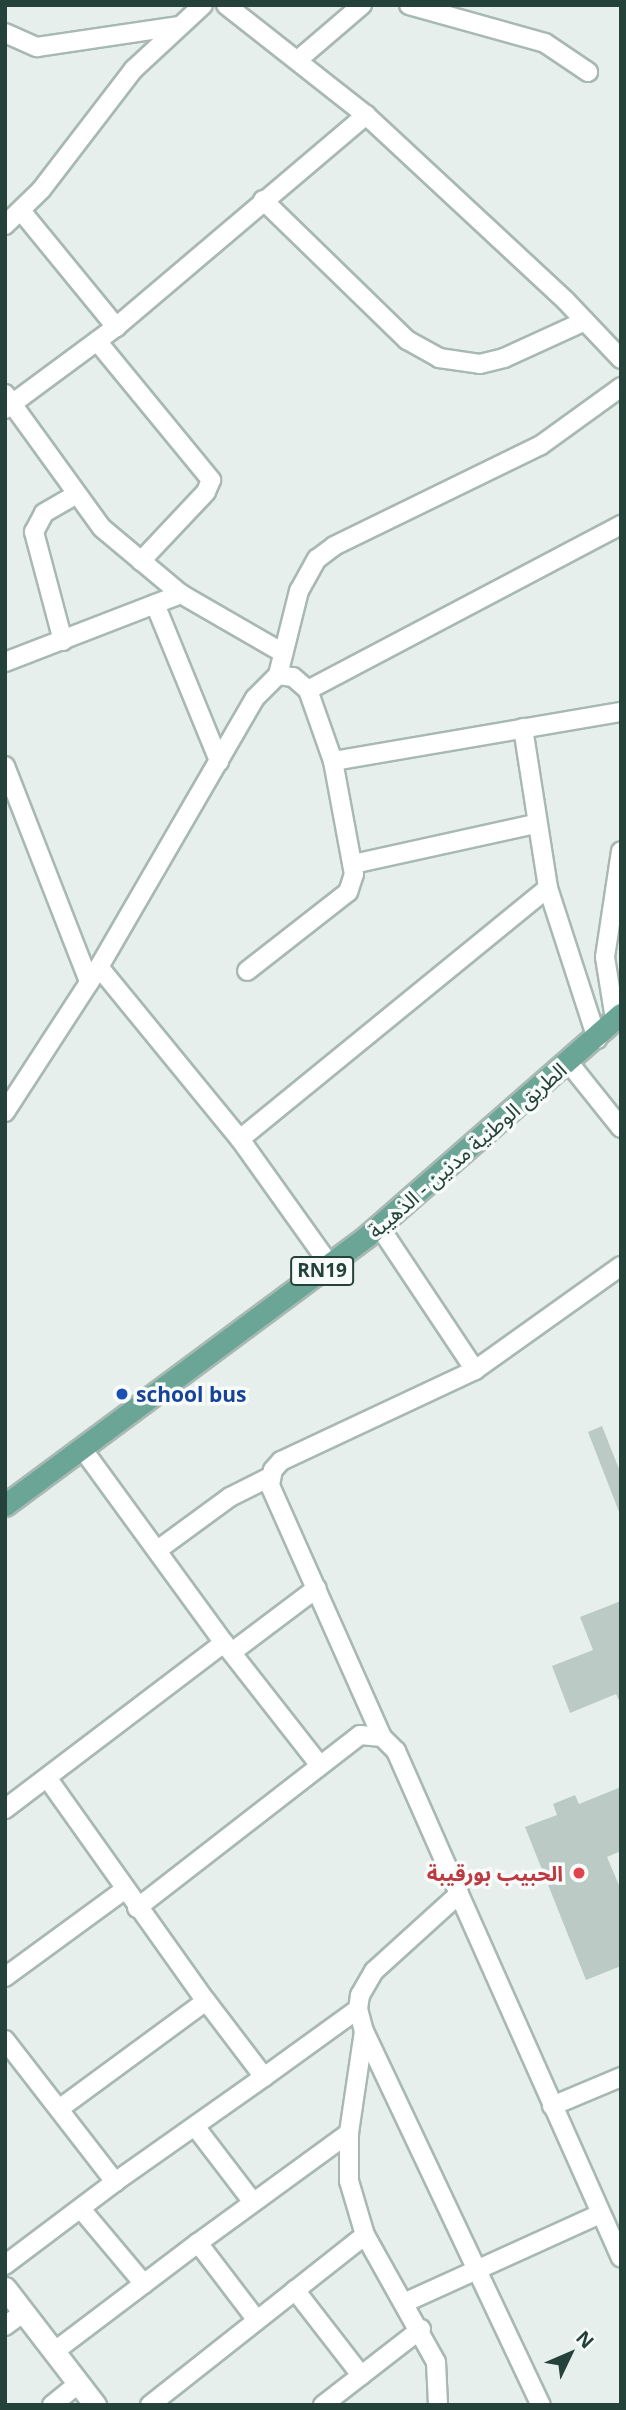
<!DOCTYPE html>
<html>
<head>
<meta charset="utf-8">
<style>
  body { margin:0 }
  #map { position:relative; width:626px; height:2410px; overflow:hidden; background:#e6efeb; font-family:"Open Sans","Noto Sans Arabic",sans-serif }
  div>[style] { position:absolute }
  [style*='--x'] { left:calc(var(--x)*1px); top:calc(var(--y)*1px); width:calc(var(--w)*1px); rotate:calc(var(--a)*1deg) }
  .building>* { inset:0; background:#bbcac4 }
  .roads { filter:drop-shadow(2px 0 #a8b8b2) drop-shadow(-2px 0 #a8b8b2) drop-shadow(0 2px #a8b8b2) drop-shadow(0 -2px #a8b8b2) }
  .minor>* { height:18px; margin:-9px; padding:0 9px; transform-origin:9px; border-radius:9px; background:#fff }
  .tertiary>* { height:21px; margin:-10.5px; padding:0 10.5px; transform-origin:10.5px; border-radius:10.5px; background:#fff }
  .primary>* { height:21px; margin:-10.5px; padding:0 10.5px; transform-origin:10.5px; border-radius:10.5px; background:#6aa596 }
  .dots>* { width:19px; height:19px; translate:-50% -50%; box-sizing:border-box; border:4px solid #f7fbf9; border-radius:50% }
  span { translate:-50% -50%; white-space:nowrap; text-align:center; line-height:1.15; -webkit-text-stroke:7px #f7fbf9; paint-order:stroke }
  .shield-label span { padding:2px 5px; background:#f7fbf9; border:2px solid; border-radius:5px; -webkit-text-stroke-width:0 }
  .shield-label { font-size:19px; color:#24423a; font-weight:700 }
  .street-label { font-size:21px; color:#24423a }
  .transit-label { font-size:21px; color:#164399; font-weight:700 }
  .left { translate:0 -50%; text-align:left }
  .health-label { font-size:21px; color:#be3a42; font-weight:700 }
  .right { translate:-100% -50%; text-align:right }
  .frame { position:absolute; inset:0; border:7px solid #24423a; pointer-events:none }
  .north { position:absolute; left:535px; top:2319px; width:70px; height:70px; -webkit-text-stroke:5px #f7fbf9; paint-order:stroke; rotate:46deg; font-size:19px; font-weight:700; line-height:28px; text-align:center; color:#24423a }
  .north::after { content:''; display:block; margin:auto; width:24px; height:32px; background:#24423a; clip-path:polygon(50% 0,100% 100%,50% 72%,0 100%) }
</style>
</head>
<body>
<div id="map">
  <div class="building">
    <i style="clip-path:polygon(602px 1426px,621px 1474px,621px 1517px,588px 1432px)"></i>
    <i style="clip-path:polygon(621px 1601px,621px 1705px,616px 1694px,570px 1713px,552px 1666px,593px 1650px,580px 1617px)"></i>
    <i style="clip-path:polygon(621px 1787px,621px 1851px,607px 1857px,621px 1890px,621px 1966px,586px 1980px,525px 1827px,557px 1815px,553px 1804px,575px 1795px,579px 1804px)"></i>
  </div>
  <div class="roads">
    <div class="minor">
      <i style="--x:226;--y:5;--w:178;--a:38.2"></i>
      <i style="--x:366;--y:115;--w:273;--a:42.9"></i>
      <i style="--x:566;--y:301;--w:80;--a:46.5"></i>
      <i style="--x:409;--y:5;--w:141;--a:15.6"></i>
      <i style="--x:545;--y:43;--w:52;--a:34"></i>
      <i style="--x:5;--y:33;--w:35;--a:24"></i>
      <i style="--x:37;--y:47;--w:144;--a:-8.4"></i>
      <i style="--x:299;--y:59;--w:83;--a:-40.6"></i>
      <i style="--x:263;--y:200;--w:201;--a:44.2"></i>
      <i style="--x:407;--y:340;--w:37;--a:29"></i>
      <i style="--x:439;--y:358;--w:41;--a:8.3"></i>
      <i style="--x:480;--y:364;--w:25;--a:-14"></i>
      <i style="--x:504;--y:358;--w:89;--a:-24.6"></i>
      <i style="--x:22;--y:212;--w:149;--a:50.7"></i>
      <i style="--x:5;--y:225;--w:50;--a:-44.2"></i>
      <i style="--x:41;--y:190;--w:153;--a:-52.5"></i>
      <i style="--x:134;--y:69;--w:94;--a:-42.8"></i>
      <i style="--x:97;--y:341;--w:180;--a:50.6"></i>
      <i style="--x:211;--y:480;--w:13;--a:113"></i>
      <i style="--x:206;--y:492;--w:95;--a:133.3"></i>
      <i style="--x:5;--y:394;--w:165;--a:54.1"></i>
      <i style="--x:102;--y:528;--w:103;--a:39.9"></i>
      <i style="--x:181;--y:594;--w:118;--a:30"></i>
      <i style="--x:5;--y:409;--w:138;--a:-36.5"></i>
      <i style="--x:116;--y:327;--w:328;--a:-40.3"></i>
      <i style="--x:155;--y:604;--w:170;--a:67.8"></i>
      <i style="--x:63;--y:641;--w:113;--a:-104.9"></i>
      <i style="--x:34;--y:532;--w:21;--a:-62"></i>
      <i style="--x:44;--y:513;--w:36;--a:-30"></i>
      <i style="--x:5;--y:662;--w:189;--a:-21.1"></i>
      <i style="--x:278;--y:675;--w:87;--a:-76"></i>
      <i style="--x:299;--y:591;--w:37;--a:-61"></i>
      <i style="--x:317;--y:559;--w:21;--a:-37"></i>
      <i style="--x:334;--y:546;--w:230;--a:-26"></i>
      <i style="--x:541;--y:445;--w:99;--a:-35.9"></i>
      <i style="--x:308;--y:690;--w:354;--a:-27.8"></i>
      <i style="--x:523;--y:728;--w:162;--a:81.1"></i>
      <i style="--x:548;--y:888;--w:159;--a:72"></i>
      <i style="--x:333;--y:761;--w:292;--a:-9.7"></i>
      <i style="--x:5;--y:766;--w:232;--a:68.7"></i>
      <i style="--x:353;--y:864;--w:186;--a:-12.4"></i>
      <i style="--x:99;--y:967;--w:222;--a:50.7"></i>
      <i style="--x:240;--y:1139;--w:155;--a:54.5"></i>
      <i style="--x:615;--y:1019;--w:63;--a:-99.2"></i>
      <i style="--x:605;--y:957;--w:107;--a:-81.4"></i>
      <i style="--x:569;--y:1063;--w:83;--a:51.3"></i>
      <i style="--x:5;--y:1112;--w:173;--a:-57"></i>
      <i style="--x:99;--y:967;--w:311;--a:-59.9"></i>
      <i style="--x:255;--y:698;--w:33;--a:-45"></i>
      <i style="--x:278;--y:675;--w:15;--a:8"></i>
      <i style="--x:293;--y:677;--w:20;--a:41"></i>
      <i style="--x:308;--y:690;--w:75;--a:70.6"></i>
      <i style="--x:333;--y:761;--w:115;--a:79.5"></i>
      <i style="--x:354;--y:874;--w:19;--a:108"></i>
      <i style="--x:348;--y:892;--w:128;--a:142"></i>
      <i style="--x:240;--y:1139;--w:397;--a:-39.2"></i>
      <i style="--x:379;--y:1226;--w:173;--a:56.3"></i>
      <i style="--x:159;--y:1549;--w:88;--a:-36.2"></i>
      <i style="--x:230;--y:1497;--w:45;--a:-26.6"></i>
      <i style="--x:224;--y:1643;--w:154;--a:51.9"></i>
      <i style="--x:232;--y:1652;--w:106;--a:-37"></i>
      <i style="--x:382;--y:1737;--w:276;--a:-114"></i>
      <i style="--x:270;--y:1485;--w:15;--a:-79"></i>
      <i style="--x:273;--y:1470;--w:12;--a:-48"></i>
      <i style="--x:281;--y:1461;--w:214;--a:-25.1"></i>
      <i style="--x:475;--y:1370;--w:179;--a:-35.5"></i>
      <i style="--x:48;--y:1779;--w:272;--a:54.6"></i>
      <i style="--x:206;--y:2001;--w:182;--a:143.7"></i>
      <i style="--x:5;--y:1809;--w:275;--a:-37.2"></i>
      <i style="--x:224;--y:1643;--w:241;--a:-126.1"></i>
      <i style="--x:459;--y:1894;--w:398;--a:66"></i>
      <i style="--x:137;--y:1908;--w:282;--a:-37.8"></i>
      <i style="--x:360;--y:1735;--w:22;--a:5"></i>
      <i style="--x:382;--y:1737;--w:20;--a:45"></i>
      <i style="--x:396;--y:1751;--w:156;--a:66.2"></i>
      <i style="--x:459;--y:1894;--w:115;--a:137.8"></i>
      <i style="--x:374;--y:1971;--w:28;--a:120"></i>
      <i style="--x:360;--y:1995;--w:14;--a:98"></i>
      <i style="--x:358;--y:2009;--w:23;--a:75"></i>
      <i style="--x:364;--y:2031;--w:103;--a:98.4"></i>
      <i style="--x:349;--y:2133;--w:48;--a:90"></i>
      <i style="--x:349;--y:2181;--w:56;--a:73.5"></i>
      <i style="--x:365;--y:2235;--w:145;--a:60.8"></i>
      <i style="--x:436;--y:2362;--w:43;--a:87.3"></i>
      <i style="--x:5;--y:1977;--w:147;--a:-36.2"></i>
      <i style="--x:364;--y:2031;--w:414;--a:64.7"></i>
      <i style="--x:5;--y:2040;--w:180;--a:52.2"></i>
      <i style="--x:115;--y:2182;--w:138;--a:143"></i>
      <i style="--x:264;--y:2077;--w:116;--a:-35.9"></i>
      <i style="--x:552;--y:2106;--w:75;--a:-22.8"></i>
      <i style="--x:197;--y:2129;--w:91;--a:52.6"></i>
      <i style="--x:115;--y:2182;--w:182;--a:-35.2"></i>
      <i style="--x:264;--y:2077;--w:96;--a:-127.3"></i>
      <i style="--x:81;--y:2209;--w:98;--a:50"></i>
      <i style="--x:295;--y:2290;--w:108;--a:52.2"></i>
      <i style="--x:406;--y:2302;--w:213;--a:-24.4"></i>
      <i style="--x:256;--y:2319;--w:96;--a:-127.3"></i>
      <i style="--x:198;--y:2243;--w:187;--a:-36.1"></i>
      <i style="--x:5;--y:2326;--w:22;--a:-36"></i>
      <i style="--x:55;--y:2351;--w:179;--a:-37.1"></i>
      <i style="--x:52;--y:2405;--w:35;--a:-39"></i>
      <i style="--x:150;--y:2405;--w:274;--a:-38.3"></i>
      <i style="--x:323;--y:2405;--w:124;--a:-37.8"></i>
    </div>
    <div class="tertiary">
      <i style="--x:5;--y:2288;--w:148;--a:52.4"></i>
    </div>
    <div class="primary">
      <i style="--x:5;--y:1505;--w:451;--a:-36.6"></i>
      <i style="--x:367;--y:1236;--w:337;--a:-41.2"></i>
    </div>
  </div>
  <div class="dots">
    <i style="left:122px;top:1394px;background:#1a4fb4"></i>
    <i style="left:579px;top:1873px;background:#e0444e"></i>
  </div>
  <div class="shield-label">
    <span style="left:322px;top:1271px">RN19</span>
  </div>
  <div class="street-label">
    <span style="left:467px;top:1150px;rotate:-41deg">الطريق الوطنية مدنين - الذهيبة</span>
  </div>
  <div class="transit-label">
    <span class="left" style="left:136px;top:1394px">school bus</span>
  </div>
  <div class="health-label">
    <span class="right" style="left:563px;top:1873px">الحبيب بورقيبة</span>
  </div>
  <div class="frame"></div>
  <div class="north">N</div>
</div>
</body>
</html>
